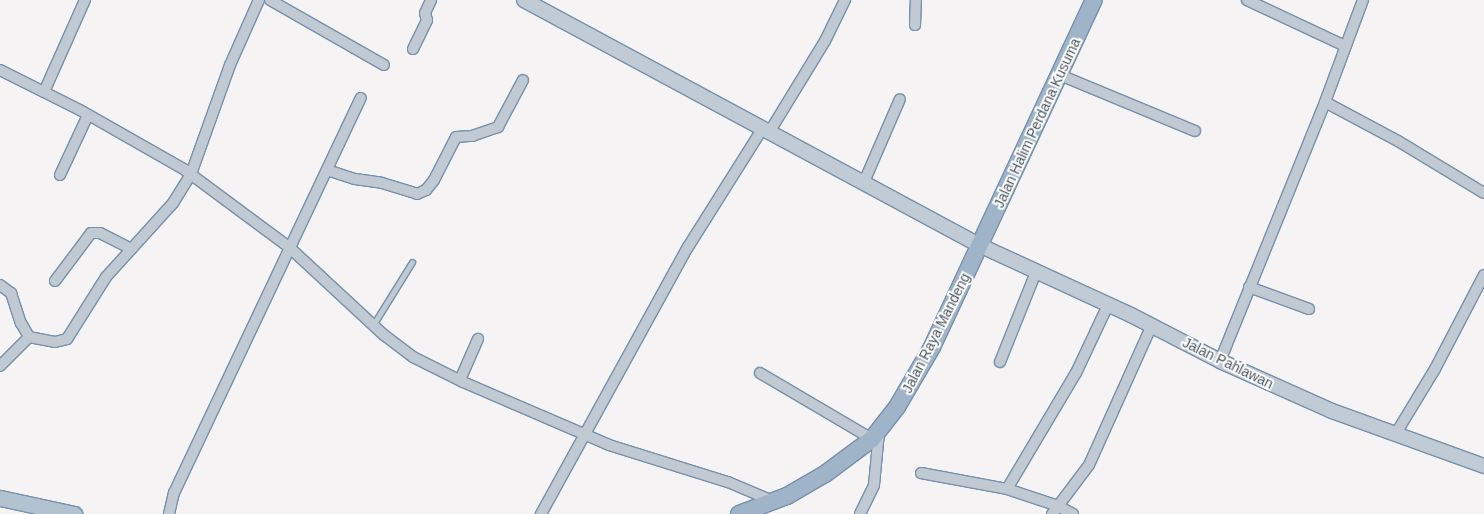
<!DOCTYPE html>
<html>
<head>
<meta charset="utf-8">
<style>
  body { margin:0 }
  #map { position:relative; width:1484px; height:514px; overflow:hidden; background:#f5f3f3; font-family:Helvetica,sans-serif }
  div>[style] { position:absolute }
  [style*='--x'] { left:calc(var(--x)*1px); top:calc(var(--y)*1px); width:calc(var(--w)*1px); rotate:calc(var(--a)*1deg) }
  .roads { filter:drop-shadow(1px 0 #7690ad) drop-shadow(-1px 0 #7690ad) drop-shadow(0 1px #7690ad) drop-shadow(0 -1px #7690ad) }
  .service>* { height:5px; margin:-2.5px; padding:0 2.5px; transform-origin:2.5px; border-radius:2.5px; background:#c1cad2 }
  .minor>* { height:10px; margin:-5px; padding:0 5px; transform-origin:5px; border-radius:5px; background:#c1cad2 }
  .secondary>* { height:14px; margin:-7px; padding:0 7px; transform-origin:7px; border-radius:7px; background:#c1cbd6 }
  .primary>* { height:15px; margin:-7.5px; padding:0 7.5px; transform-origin:7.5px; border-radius:7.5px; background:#b3c2d1 }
  .trunk>* { height:16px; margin:-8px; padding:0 8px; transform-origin:8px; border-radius:8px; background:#9fb4c9 }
  span { translate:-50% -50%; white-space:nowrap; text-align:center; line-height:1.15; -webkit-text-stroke:4px #fff; paint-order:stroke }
  .street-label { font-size:14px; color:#4a5661 }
</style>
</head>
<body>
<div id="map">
  <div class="roads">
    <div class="service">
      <i style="--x:373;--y:325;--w:74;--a:-58.2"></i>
    </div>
    <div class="minor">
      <i style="--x:270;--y:0;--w:131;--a:29.7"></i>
      <i style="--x:1247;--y:0;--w:108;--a:25.1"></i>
      <i style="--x:915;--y:25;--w:25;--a:-88"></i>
      <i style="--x:413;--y:49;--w:32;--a:-64"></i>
      <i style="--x:427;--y:20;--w:7;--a:-106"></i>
      <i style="--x:425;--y:13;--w:14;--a:-65"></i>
      <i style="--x:0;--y:70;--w:89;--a:26.6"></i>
      <i style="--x:80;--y:110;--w:121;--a:29.7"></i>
      <i style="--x:185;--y:170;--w:131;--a:36.6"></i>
      <i style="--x:290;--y:248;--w:128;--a:42.8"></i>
      <i style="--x:384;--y:335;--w:36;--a:37"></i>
      <i style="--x:413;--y:357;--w:56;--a:26.6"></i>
      <i style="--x:463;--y:382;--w:159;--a:23.3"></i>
      <i style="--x:609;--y:445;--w:125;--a:17.3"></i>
      <i style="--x:728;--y:482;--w:49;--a:22.9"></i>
      <i style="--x:1060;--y:75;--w:146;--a:22.5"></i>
      <i style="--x:44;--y:92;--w:101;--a:-66"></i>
      <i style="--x:1325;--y:102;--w:83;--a:28.1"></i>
      <i style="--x:1398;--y:141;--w:100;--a:31.2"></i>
      <i style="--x:770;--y:131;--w:105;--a:-58.6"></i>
      <i style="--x:825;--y:41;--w:46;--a:-64"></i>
      <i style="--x:327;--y:170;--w:29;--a:18"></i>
      <i style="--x:355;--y:179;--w:27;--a:8"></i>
      <i style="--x:382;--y:183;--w:37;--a:17"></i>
      <i style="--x:417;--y:194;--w:10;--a:-24"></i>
      <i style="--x:426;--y:190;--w:13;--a:-51"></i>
      <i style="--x:434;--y:180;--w:48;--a:-62.9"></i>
      <i style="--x:456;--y:137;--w:16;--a:-4"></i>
      <i style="--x:472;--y:136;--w:28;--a:-19"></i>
      <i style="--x:498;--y:127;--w:53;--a:-62"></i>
      <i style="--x:60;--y:175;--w:66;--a:-65"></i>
      <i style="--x:864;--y:182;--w:90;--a:-66.6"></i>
      <i style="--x:55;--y:281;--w:60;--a:-53.1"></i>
      <i style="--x:91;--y:233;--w:9;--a:0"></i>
      <i style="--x:100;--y:233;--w:35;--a:27"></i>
      <i style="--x:0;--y:285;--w:14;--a:36"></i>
      <i style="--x:11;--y:293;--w:32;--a:72"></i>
      <i style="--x:21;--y:323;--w:16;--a:60"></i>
      <i style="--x:1249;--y:287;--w:64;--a:20.1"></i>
      <i style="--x:1220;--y:361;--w:279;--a:-67.9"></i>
      <i style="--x:1325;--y:102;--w:109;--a:-69.6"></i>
      <i style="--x:1000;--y:362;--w:97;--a:-68.2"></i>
      <i style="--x:0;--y:366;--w:41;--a:-45"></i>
      <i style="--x:29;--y:337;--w:26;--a:11"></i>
      <i style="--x:55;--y:342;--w:12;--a:-14"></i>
      <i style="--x:67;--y:339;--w:73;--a:-57.8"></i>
      <i style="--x:106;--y:277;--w:100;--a:-47.8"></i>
      <i style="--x:173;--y:203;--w:34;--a:-58"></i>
      <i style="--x:191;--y:174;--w:116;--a:-70.3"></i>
      <i style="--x:230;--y:65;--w:71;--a:-66"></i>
      <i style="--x:760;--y:373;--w:130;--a:30.5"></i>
      <i style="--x:460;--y:380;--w:45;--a:-66.3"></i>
      <i style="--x:1395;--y:435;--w:77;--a:-58.8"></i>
      <i style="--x:1435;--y:369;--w:106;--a:-62.5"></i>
      <i style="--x:921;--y:473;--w:87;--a:10.5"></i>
      <i style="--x:1007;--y:489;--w:54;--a:18.4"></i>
      <i style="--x:1058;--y:506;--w:17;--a:28"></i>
      <i style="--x:1007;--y:489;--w:135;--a:-59.3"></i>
      <i style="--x:1076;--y:373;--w:75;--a:-64.8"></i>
      <i style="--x:169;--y:514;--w:22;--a:-77"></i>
      <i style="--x:174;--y:493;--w:437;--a:-64.7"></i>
      <i style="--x:541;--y:514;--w:305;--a:-61.2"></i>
      <i style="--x:688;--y:247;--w:141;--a:-57.8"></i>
      <i style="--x:860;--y:514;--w:32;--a:-64"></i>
      <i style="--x:874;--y:485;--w:53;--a:-84.6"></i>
      <i style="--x:1052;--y:514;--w:61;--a:-52.9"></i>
      <i style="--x:1089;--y:465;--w:154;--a:-65.8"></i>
    </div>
    <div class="secondary">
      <i style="--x:524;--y:0;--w:517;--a:28.3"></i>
      <i style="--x:979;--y:245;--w:167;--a:24.7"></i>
      <i style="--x:1131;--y:315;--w:100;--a:27.3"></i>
      <i style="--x:1220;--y:361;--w:123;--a:24.1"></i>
      <i style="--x:1332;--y:411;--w:162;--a:19.9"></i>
    </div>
    <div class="primary">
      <i style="--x:0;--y:498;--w:76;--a:12.2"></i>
    </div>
    <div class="trunk">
      <i style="--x:739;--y:514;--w:51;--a:-20.6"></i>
      <i style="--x:787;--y:496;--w:44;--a:-30.1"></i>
      <i style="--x:825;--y:474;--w:59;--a:-36.7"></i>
      <i style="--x:872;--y:439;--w:41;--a:-52"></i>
      <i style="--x:897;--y:407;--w:69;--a:-59.7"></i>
      <i style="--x:932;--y:347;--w:383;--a:-65"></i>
    </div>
  </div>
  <div class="street-label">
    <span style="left:1037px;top:123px;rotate:-65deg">Jalan Halim Perdana Kusuma</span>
    <span style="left:936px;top:333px;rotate:-63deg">Jalan Raya Mandeng</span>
    <span style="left:1228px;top:363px;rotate:26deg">Jalan Pahlawan</span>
  </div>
</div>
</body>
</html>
